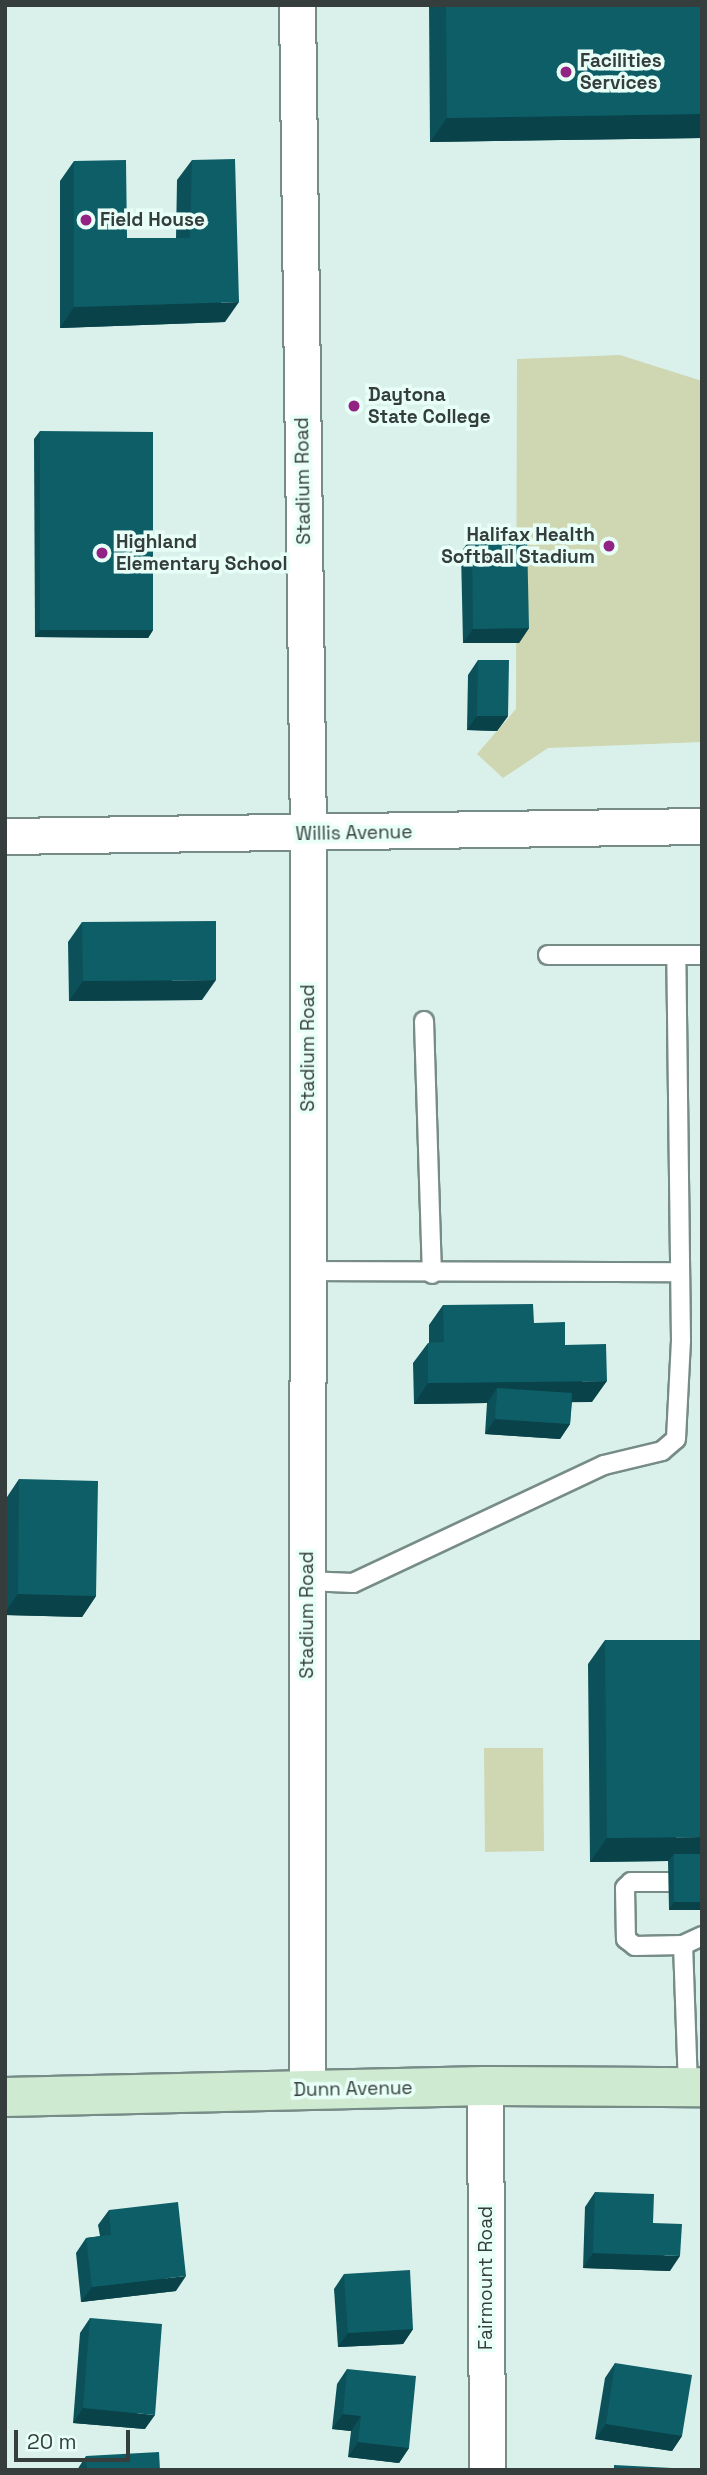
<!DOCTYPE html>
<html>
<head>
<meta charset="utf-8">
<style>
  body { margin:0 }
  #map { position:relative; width:707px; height:2475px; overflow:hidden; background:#daf1eb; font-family:"Space Grotesk",sans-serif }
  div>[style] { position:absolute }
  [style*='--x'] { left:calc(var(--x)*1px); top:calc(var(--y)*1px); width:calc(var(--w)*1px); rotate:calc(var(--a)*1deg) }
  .green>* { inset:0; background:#cfd6b2 }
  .roads { filter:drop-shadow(2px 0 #778c87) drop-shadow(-2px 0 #778c87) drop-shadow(0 2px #778c87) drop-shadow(0 -2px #778c87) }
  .service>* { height:18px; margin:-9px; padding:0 9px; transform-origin:9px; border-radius:9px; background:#fff }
  .minor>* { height:35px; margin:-17.5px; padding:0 17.5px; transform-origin:17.5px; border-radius:17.5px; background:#fff }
  .secondary>* { height:38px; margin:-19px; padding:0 19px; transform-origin:19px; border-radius:19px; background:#ceebd2 }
  .wall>* { inset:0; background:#0c5159 }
  .shaded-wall>* { inset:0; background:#0a4249 }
  .building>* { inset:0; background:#0e5e68 }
  .dots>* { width:19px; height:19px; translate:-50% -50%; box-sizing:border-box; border:4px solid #e8fff8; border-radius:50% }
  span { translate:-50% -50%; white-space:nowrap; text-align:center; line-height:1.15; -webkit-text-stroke:7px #e8fff8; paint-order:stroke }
  .poi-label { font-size:19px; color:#353e3c; font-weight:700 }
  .left { translate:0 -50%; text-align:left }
  .right { translate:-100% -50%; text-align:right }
  .street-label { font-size:19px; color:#353e3c }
  .frame { position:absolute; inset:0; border:7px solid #353e3c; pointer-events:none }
  .scale { position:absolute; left:14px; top:2430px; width:116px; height:32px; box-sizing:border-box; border:4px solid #353e3c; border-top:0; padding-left:9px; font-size:21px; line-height:24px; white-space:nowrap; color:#353e3c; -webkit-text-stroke:5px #e8fff8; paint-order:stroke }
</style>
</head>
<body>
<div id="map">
  <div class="green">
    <i style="clip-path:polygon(620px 355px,702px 381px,702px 742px,548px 748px,503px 778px,477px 754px,516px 709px,517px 359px)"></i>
    <i style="clip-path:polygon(484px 1748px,543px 1748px,544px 1851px,485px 1852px)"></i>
  </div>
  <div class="roads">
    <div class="service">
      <i style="--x:548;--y:955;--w:154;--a:0"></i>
      <i style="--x:424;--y:1021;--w:253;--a:88.2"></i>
      <i style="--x:308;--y:1271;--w:372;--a:0.2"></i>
      <i style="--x:307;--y:1581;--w:46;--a:2.5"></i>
      <i style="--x:353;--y:1583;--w:277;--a:-25.2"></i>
      <i style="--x:604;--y:1465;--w:60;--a:-13.6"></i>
      <i style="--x:662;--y:1451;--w:18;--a:-41"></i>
      <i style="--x:676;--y:1439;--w:98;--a:-87.1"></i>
      <i style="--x:681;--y:1341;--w:386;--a:-90.7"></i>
      <i style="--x:668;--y:1882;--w:37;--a:180"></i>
      <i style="--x:631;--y:1882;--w:8;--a:135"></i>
      <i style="--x:625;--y:1888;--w:51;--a:88.9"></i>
      <i style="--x:626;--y:1939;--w:11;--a:38"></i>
      <i style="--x:635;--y:1946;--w:48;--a:-1.2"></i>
      <i style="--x:688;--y:2087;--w:142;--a:-92"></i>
      <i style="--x:683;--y:1945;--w:21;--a:-25"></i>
    </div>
    <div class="minor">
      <i style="--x:297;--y:5;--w:830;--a:89.24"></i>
      <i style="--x:308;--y:835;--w:1256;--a:90.05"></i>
      <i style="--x:5;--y:836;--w:697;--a:-0.82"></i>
      <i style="--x:485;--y:2086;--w:384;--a:89.7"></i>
    </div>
    <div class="secondary">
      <i style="--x:5;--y:2097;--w:480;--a:-1.3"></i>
      <i style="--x:485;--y:2086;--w:217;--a:0.3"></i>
    </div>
  </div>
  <div class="wall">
    <i style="clip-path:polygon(429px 5px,702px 5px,702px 138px,430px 142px)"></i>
    <i style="clip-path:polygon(192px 160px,225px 322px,60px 328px,60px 181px,74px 161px,127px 238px,176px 238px,177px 180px)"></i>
    <i style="clip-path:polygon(40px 431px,153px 630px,148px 638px,35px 637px,34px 439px)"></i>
    <i style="clip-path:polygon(472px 537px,529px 628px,519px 643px,463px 643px,461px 552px)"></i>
    <i style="clip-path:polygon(478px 660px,508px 716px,497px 731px,467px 730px,468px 675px)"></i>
    <i style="clip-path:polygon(82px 922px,202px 1000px,69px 1001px,68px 942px)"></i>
    <i style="clip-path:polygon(443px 1305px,534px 1323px,565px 1345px,592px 1402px,572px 1402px,570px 1424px,560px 1439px,485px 1434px,487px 1403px,414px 1404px,413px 1363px,428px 1343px,429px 1343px,429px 1325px)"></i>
    <i style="clip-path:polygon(19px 1479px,96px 1596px,82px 1617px,5px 1615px,5px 1500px)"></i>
    <i style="clip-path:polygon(605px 1640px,702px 1910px,669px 1910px,668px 1861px,590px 1862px,588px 1664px)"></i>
    <i style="clip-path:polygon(595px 2192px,653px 2223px,670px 2271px,583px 2268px,585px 2207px)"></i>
    <i style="clip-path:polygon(109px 2210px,176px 2291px,81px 2302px,76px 2253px,86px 2238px,100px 2236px,98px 2225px)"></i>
    <i style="clip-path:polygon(344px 2274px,413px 2329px,403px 2344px,338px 2347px,334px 2289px)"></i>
    <i style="clip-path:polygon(90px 2318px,145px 2429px,73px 2423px,80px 2333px)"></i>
    <i style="clip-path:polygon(615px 2363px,682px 2436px,672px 2451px,595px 2439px,605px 2378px)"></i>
    <i style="clip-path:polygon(347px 2369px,409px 2448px,399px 2463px,348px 2457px,351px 2431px,332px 2429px,337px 2384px)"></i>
    <i style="clip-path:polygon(86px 2456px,160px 2470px,77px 2470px)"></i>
  </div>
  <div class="shaded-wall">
    <i style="clip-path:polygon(702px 114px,702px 138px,430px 142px,447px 118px)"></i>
    <i style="clip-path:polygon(239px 302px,225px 322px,60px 328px,74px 307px)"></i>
    <i style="clip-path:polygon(529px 628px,519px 643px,463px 643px,473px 629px)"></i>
    <i style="clip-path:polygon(40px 630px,153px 630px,148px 638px,35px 637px)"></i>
    <i style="clip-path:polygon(477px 716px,508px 716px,497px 731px,467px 730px)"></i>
    <i style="clip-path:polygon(216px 980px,202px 1000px,69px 1001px,83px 981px)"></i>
    <i style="clip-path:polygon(607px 1381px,592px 1402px,496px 1403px,497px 1388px,487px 1403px,414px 1404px,428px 1383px)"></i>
    <i style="clip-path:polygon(495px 1419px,570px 1424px,560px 1439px,485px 1434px)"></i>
    <i style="clip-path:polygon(18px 1594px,96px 1596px,82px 1617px,5px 1615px,5px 1612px)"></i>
    <i style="clip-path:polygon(702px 1837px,702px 1861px,674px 1854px,668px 1861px,590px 1862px,607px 1838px)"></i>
    <i style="clip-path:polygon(674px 1902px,702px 1902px,702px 1910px,669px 1910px)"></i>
    <i style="clip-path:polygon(593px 2253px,680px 2256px,670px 2271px,583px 2268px)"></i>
    <i style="clip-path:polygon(186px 2276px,176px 2291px,81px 2302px,92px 2287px)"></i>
    <i style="clip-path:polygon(413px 2329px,403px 2344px,338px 2347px,348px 2333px)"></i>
    <i style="clip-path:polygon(83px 2408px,155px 2415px,145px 2429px,73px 2423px)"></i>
    <i style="clip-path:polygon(343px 2414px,361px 2416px,351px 2431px,332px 2429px)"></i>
    <i style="clip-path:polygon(606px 2424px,682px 2436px,672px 2451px,595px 2439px)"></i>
    <i style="clip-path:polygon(358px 2442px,409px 2448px,399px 2463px,348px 2457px)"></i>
  </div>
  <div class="building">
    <i style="clip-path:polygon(446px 5px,702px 5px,702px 114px,447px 118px)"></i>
    <i style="clip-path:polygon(235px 159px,239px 302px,74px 307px,74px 161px,126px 160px,127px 238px,190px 238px,192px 160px)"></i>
    <i style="clip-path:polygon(40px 431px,153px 432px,153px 630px,40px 630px)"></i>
    <i style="clip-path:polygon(472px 537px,527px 537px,529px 628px,473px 629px)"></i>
    <i style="clip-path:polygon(478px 660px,509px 660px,508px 716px,477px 716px)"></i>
    <i style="clip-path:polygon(216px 921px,216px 980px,83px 981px,82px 922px)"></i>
    <i style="clip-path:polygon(533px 1304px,534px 1323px,565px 1322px,565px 1345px,606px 1344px,607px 1381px,428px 1383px,428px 1343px,444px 1342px,443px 1305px)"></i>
    <i style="clip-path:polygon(497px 1388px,572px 1393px,570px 1424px,495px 1419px)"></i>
    <i style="clip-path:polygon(19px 1479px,98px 1481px,96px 1596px,18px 1594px)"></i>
    <i style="clip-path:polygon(605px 1640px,702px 1640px,702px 1837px,607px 1838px)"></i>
    <i style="clip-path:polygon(674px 1854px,702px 1854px,702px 1902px,674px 1902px)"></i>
    <i style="clip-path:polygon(595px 2192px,654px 2194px,653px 2223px,682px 2224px,680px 2256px,593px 2253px)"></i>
    <i style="clip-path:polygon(178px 2202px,186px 2276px,92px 2287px,86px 2238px,111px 2235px,109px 2210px)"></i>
    <i style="clip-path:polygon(410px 2270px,413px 2329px,348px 2333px,344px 2274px)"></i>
    <i style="clip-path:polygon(90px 2318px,162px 2324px,155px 2415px,83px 2408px)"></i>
    <i style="clip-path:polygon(615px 2363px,692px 2375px,682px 2436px,606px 2424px)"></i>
    <i style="clip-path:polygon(347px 2369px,416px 2376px,409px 2448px,358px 2442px,361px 2416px,343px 2414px)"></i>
    <i style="clip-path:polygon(159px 2452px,160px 2470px,87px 2470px,86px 2456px)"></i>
    <i style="clip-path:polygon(614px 2465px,672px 2468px,672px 2470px,614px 2470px)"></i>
  </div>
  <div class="dots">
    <i style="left:566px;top:72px;background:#922384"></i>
    <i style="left:86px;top:220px;background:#922384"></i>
    <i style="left:354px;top:406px;background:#922384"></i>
    <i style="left:609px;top:546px;background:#922384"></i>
    <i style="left:102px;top:553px;background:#922384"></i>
  </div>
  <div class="poi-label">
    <span class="left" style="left:580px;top:72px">Facilities<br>Services</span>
    <span class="left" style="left:100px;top:220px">Field House</span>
    <span class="left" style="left:368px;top:406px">Daytona<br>State College</span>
    <span class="right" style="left:595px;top:546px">Halifax Health<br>Softball Stadium</span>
    <span class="left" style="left:116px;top:553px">Highland<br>Elementary School</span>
  </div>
  <div class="street-label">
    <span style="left:303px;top:481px;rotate:-91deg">Stadium Road</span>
    <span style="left:354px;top:833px;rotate:-1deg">Willis Avenue</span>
    <span style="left:308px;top:1048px;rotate:-90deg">Stadium Road</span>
    <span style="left:307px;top:1615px;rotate:-90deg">Stadium Road</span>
    <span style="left:353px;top:2089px;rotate:-1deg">Dunn Avenue</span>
    <span style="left:486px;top:2278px;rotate:-90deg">Fairmount Road</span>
  </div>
  <div class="frame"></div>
  <div class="scale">20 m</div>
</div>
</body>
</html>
